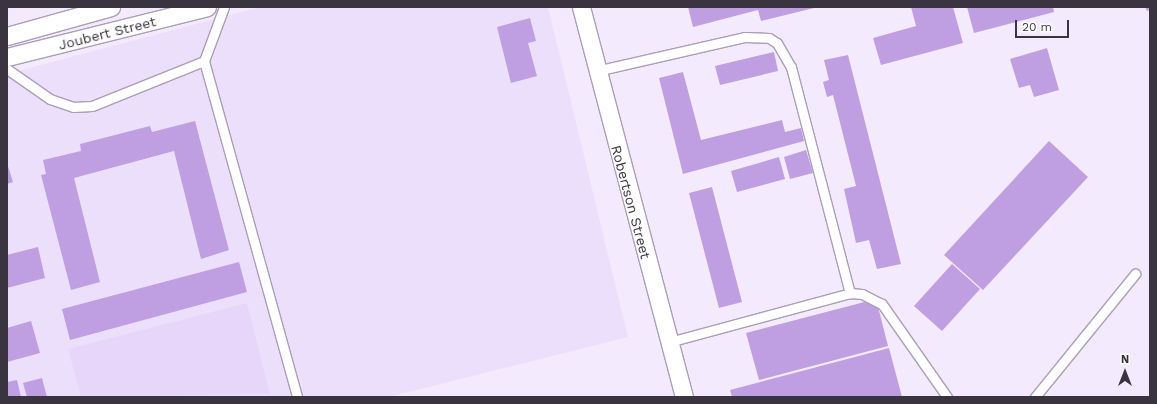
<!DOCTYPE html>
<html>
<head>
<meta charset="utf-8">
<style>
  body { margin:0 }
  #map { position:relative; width:1157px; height:404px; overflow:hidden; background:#f3ebfd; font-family:"Work Sans",sans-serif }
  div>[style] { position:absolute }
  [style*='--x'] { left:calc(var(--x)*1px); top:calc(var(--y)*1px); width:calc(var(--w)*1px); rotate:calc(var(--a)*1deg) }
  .built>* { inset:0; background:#ecdffb }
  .green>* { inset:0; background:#e8d6fa }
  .building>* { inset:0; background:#c09ee2 }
  .roads { filter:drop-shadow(1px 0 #ab9eb9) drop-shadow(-1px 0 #ab9eb9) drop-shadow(0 1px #ab9eb9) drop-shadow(0 -1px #ab9eb9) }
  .service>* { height:9px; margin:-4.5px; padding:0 4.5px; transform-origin:4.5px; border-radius:4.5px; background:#fff }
  .minor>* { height:17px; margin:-8.5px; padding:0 8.5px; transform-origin:8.5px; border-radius:8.5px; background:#fff }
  span { translate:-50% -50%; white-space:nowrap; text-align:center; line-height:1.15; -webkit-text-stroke:3px #fff; paint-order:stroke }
  .street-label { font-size:14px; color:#39343f }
  .frame { position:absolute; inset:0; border:8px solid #39343f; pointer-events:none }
  .north { position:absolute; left:1105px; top:352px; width:40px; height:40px; -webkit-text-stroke:3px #fff; paint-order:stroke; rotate:0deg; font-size:11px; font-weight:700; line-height:16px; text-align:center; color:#39343f }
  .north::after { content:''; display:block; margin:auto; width:14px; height:18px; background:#39343f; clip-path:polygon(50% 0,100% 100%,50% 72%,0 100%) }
  .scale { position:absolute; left:1015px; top:20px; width:54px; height:18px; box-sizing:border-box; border:2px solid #39343f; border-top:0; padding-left:5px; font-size:12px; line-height:14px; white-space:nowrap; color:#39343f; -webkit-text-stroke:3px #fff; paint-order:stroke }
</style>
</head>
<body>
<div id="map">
  <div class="built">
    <i style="clip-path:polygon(260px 7px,548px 7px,628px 337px,389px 397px,7px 397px,7px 74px)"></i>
  </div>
  <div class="green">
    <i style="clip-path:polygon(247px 303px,270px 394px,81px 397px,68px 349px)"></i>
  </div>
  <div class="building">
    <i style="clip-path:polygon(688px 7px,814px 7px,814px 8px,761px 21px,758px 10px,693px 27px)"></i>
    <i style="clip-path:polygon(911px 7px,953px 7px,963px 43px,881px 65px,873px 38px,916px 26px)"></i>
    <i style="clip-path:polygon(967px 7px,1053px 7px,1054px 12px,974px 33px)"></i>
    <i style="clip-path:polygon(1145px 7px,1150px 7px,1150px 10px,1147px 11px)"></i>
    <i style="clip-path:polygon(530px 18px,536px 41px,528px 43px,537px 76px,511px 83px,497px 27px)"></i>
    <i style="clip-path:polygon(1047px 48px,1059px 90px,1034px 97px,1030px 85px,1019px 88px,1010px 59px)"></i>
    <i style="clip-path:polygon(774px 52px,778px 71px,720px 85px,715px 66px)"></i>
    <i style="clip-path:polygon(848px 55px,901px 264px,877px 269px,869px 240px,856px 243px,844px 189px,856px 186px,833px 95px,827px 97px,823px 82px,829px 80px,824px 60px)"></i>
    <i style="clip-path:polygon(683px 72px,701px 140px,782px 120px,785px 132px,801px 128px,804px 141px,683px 174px,659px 78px)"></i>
    <i style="clip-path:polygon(195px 121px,229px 250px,201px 259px,174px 151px,74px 178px,100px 282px,71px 290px,41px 175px,46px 174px,43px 160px,81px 151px,80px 144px,150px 126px,152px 132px)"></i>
    <i style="clip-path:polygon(1049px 141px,1088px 177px,983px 290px,944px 255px)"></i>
    <i style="clip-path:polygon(806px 150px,813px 173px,790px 179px,784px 157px)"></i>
    <i style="clip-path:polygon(779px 157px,785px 179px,737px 192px,731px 171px)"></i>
    <i style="clip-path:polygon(7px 163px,13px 182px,7px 184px)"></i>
    <i style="clip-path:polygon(712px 187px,742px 302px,719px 308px,689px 193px)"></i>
    <i style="clip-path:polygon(38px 247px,45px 278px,7px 288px,7px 255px)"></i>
    <i style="clip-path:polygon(239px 262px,247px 292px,70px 340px,62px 309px)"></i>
    <i style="clip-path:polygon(952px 264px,980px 289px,942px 331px,914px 306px)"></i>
    <i style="clip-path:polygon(876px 299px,888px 346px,759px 380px,746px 333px)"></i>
    <i style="clip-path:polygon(31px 321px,40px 353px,7px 362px,7px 328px)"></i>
    <i style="clip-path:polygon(889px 348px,902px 397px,732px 397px,730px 390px)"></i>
    <i style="clip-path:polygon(42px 378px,47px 397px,27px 397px,23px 383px)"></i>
    <i style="clip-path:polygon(17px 380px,21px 397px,7px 397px,7px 382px)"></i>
  </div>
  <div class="roads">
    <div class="service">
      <i style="--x:204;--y:61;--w:349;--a:74.5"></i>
      <i style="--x:7;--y:69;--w:52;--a:34.9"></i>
      <i style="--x:50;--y:99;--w:24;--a:19"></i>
      <i style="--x:73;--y:107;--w:19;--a:-3"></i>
      <i style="--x:92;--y:106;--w:121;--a:-21.9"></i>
      <i style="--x:204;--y:61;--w:58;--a:-69.7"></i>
      <i style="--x:596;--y:71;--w:152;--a:-12.9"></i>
      <i style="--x:744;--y:37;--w:25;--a:2"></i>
      <i style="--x:769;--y:38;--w:9;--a:32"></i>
      <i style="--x:777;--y:43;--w:28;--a:60"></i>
      <i style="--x:791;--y:67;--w:234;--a:75.4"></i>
      <i style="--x:669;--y:342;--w:188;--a:-15.1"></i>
      <i style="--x:850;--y:293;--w:12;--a:5"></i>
      <i style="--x:862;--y:294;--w:22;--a:27"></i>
      <i style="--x:882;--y:304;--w:113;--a:55"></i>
      <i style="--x:1035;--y:397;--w:159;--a:-50.9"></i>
    </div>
    <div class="minor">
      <i style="--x:581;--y:7;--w:403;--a:75.2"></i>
      <i style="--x:7;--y:36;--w:108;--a:-15.6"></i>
      <i style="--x:7;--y:57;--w:206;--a:-14"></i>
    </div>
  </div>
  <div class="street-label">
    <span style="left:107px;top:33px;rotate:-14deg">Joubert Street</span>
    <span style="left:631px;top:202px;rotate:75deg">Robertson Street</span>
  </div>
  <div class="frame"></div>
  <div class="north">N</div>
  <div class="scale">20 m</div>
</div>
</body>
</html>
